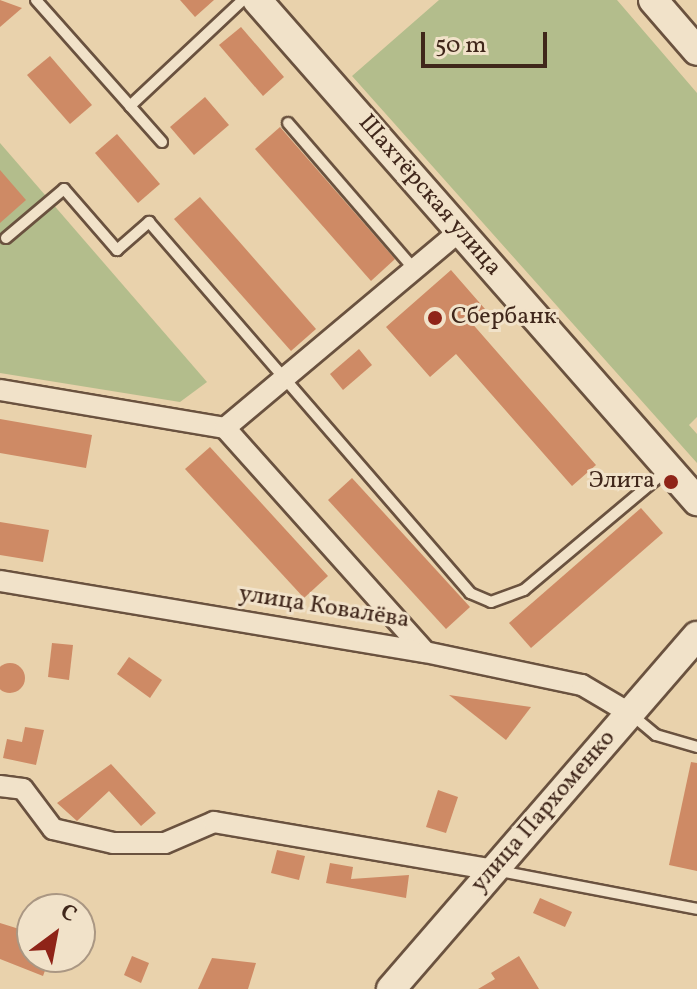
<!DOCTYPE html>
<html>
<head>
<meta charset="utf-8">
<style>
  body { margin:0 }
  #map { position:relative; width:697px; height:989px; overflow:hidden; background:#e9d2ac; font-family:Vollkorn,serif }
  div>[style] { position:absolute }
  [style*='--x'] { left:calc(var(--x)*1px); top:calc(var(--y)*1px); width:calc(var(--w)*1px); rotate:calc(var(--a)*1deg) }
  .green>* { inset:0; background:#b3bd8c }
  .building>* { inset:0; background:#ce8a65 }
  .round { border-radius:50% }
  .roads { filter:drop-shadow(2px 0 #6a523f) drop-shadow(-2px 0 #6a523f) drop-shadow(0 2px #6a523f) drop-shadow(0 -2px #6a523f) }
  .lane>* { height:10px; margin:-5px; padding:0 5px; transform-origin:5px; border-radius:5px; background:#f1e2c9 }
  .street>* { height:20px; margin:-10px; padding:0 10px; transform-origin:10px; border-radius:10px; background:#f1e2c9 }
  .secondary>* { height:28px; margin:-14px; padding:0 14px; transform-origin:14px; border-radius:14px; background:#f1e2c9 }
  .dots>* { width:22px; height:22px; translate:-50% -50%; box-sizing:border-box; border:4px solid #f1e2c9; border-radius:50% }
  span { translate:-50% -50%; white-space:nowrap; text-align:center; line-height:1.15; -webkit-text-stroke:6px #f1e2c9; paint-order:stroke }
  .street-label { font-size:24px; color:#40271b }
  .poi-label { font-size:24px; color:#40271b }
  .left { translate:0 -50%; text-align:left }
  .right { translate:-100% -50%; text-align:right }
  .north { position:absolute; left:16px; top:893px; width:80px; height:80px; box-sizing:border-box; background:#f1e2c9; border:2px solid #aa9783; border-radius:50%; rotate:32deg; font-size:22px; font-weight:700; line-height:32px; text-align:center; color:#40271b }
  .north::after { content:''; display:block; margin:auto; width:28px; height:36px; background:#8f2418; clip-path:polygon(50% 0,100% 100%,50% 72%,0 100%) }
  .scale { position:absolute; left:421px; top:32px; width:126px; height:36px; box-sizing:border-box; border:4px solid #40271b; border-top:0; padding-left:10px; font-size:24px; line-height:28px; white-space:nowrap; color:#40271b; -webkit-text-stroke:6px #f1e2c9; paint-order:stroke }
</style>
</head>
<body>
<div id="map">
  <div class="green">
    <i style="clip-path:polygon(439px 0,617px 0,697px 93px,697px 417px,689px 425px,697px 434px,697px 463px,352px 76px)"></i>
    <i style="clip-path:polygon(0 143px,207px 382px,180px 402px,0 373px)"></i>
  </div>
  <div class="building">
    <i style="clip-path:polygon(0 0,22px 8px,0 27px)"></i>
    <i style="clip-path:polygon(180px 0,214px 0,195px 17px)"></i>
    <i style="clip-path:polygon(241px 27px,284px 77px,263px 96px,219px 45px)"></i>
    <i style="clip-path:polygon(50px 56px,92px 105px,70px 124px,27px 75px)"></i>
    <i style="clip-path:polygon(205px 97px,229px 125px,194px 155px,170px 127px)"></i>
    <i style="clip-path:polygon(280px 127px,395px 259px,371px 281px,255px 149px)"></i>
    <i style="clip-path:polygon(117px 134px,160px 184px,138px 203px,95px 153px)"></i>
    <i style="clip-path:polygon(0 170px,26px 200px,0 223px)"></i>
    <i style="clip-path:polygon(200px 197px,316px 329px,291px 351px,174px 219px)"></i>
    <i style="clip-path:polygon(451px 270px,485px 309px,470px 321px,596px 465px,572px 486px,456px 354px,430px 377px,386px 327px)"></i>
    <i style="clip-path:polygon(359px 349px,372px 365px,343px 390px,330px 374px)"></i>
    <i style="clip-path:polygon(0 419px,92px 435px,86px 468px,0 453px)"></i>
    <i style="clip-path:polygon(210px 447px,328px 576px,304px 598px,185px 469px)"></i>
    <i style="clip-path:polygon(352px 478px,470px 607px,446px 629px,328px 500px)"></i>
    <i style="clip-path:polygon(641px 508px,663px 533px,531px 648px,509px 623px)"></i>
    <i style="clip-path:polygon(0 522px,49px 530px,43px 562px,0 555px)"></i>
    <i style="clip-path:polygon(52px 643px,73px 645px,69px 680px,48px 677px)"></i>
    <i style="clip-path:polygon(129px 657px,162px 680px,150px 698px,117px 674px)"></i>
    <i class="round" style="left:-5px;top:663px;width:30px;height:30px"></i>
    <i style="clip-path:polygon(449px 695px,531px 707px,506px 740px)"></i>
    <i style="clip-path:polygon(25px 727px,44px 730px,36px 765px,3px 758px,7px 739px,22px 742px)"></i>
    <i style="clip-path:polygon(691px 762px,697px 763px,697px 871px,669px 865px)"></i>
    <i style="clip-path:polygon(111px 764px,156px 813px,141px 826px,109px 791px,77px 821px,57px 803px)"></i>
    <i style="clip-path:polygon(438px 790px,458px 797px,446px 833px,426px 827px)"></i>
    <i style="clip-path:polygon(277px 850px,305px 856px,299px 880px,271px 873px)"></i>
    <i style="clip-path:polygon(330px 863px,353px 867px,351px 879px,409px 875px,406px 898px,326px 883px)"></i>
    <i style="clip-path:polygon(540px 898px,572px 912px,565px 927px,533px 913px)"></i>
    <i style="clip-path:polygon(0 923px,32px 933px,32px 957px,50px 957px,43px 976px,0 959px)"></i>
    <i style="clip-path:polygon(132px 956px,149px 963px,141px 983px,124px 975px)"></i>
    <i style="clip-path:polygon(519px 956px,539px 989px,478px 989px,495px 979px,491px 973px)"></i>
    <i style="clip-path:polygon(212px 958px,256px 963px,248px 989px,198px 989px)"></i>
  </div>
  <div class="roads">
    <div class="lane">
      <i style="--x:36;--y:0;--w:142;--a:48.4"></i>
      <i style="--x:288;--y:123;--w:194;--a:49.2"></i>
      <i style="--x:162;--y:142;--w:48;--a:-131.6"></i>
      <i style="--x:130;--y:106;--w:155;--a:-43.2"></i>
      <i style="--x:6;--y:238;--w:76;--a:-40.2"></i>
      <i style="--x:64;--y:189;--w:81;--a:49"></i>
      <i style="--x:117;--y:250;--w:43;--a:-41.2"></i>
      <i style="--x:149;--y:222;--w:491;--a:49.1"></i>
      <i style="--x:470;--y:593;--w:23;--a:23"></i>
      <i style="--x:491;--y:602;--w:35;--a:-20"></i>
      <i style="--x:524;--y:590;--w:187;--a:-40"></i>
      <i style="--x:632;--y:715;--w:31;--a:40"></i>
      <i style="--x:656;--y:735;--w:43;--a:16.3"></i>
      <i style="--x:500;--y:871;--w:201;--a:10.9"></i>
    </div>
    <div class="street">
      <i style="--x:0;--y:390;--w:228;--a:9.6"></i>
      <i style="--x:225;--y:428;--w:307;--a:-40"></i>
      <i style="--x:225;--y:428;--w:300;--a:48.2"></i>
      <i style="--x:0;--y:581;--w:431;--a:9.5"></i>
      <i style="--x:425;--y:652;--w:160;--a:11.9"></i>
      <i style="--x:582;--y:685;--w:57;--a:30.6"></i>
      <i style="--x:0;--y:786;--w:23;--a:7"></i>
      <i style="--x:23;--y:789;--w:50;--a:53.1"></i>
      <i style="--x:53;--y:829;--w:62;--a:13.1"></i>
      <i style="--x:113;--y:843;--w:52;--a:0"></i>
      <i style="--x:165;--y:843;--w:53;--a:-23.2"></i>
      <i style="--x:214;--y:822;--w:284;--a:9.7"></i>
    </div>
    <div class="secondary">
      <i style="--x:257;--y:0;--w:667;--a:48.71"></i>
      <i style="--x:653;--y:0;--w:67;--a:49.2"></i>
      <i style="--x:391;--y:989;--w:467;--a:-49.1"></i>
    </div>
  </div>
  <div class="dots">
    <i style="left:435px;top:318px;background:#8f2418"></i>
    <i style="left:671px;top:482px;background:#8f2418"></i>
  </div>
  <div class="street-label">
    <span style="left:429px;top:196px;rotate:49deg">Шахтёрская улица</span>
    <span style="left:324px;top:608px;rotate:9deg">улица Ковалёва</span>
    <span style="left:544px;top:812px;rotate:-49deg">улица Пархоменко</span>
  </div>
  <div class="poi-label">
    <span class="left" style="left:451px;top:318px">Сбербанк</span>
    <span class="right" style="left:655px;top:482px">Элита</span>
  </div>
  <div class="north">С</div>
  <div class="scale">50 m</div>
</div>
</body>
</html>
